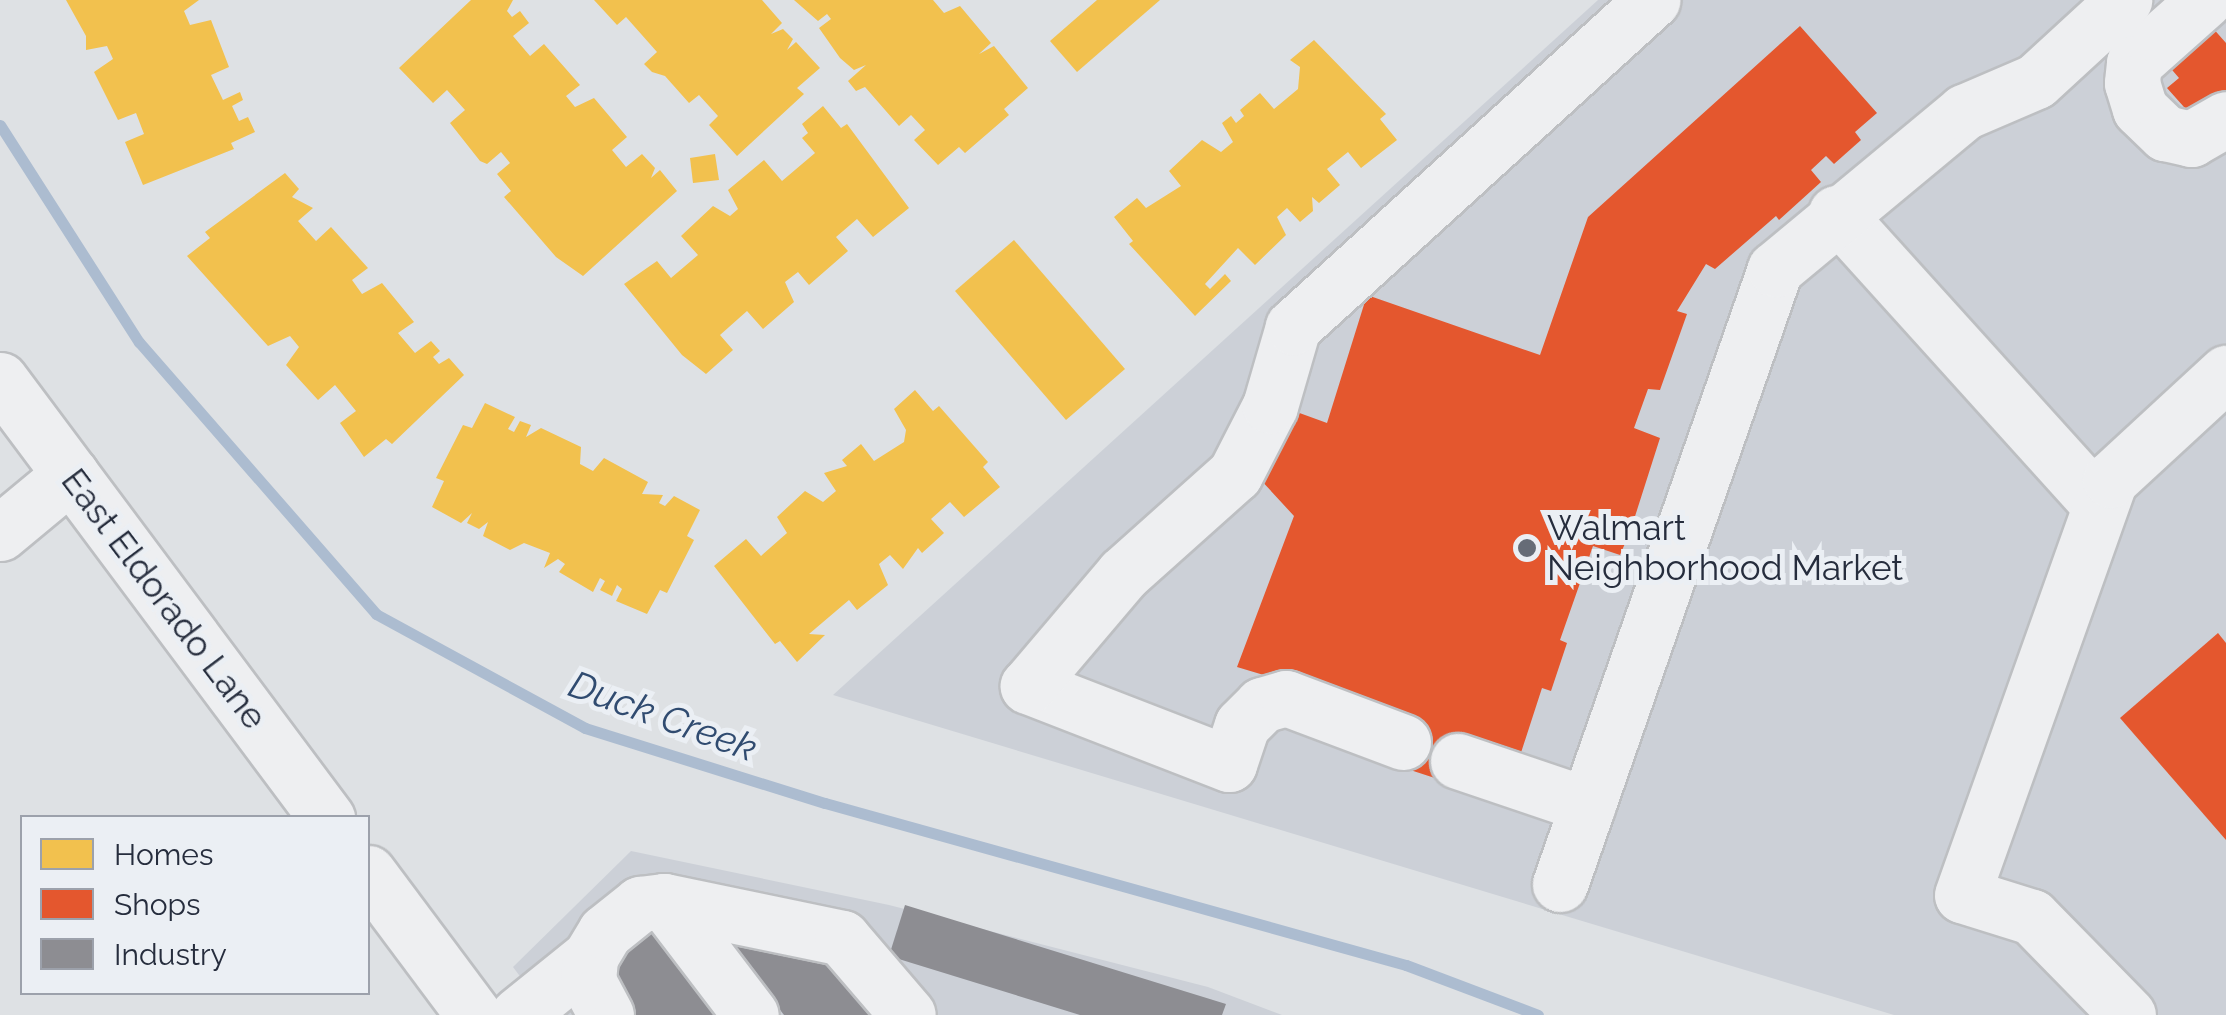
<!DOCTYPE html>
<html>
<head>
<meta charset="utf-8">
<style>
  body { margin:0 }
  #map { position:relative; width:2226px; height:1015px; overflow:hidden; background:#dee1e4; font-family:Raleway,sans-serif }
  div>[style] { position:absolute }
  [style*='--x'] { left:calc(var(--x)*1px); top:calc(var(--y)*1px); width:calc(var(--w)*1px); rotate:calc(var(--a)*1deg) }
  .built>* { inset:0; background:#ccd0d7 }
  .homes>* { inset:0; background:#f2c14e }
  .shops>* { inset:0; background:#e4572e }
  .industry>* { inset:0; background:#8d8d92 }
  .stream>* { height:11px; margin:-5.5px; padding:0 5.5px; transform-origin:5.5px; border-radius:5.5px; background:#acbcd0 }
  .roads { filter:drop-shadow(2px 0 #bdbfc2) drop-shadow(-2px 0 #bdbfc2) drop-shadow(0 2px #bdbfc2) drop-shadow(0 -2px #bdbfc2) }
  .minor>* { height:55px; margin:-27.5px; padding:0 27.5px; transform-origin:27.5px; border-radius:27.5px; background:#eeeff1 }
  .dots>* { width:28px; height:28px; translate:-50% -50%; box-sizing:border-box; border:5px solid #ebeff4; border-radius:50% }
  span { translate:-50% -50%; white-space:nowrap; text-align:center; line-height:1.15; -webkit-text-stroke:10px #ebeff4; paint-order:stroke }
  .poi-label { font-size:35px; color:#262d3d }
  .left { translate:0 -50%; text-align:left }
  .street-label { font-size:35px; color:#262d3d }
  .water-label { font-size:38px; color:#304b70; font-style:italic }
  .legend { position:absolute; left:20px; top:815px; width:350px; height:180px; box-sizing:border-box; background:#ebeff4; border:2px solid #9ca1ab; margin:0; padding:12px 18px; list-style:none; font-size:30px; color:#262d3d }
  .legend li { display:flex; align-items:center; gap:20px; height:50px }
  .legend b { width:50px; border:2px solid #9ca1ab }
</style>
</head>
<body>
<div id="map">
  <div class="built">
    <i style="clip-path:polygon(1598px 0,2226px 0,2226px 1015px,1894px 1015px,833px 695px)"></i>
    <i style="clip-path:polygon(631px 851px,889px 905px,1208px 987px,1282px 1015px,549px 1015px,513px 967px)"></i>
  </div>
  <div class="homes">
    <i style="clip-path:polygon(66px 0,199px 0,184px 11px,190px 25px,211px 20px,229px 67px,211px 75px,223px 100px,240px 92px,243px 100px,232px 106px,239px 121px,248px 117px,255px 132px,231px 143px,234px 149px,143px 185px,125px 142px,144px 134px,136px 113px,118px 120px,94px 72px,113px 59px,107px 46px,86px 50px,86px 36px)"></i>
    <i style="clip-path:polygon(471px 0,513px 0,507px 11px,512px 17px,520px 11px,529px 23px,513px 36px,530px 56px,544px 44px,580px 85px,566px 96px,575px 107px,594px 98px,627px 137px,612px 150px,626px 167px,642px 154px,655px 168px,651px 178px,660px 170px,677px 191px,583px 276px,556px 257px,504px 197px,511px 191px,497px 174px,510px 163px,501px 152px,487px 164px,480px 161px,450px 123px,465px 110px,447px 90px,433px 103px,399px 68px)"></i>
    <i style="clip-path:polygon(594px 0,762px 0,782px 23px,771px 34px,783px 29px,793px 39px,787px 50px,796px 42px,820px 68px,797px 88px,804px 94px,737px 156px,709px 125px,718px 116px,699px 95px,689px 103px,665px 76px,652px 72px,644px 64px,657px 52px,626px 17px,617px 25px)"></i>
    <i style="clip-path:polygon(794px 0,933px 0,944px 13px,960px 6px,991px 43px,979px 54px,994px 46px,1028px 88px,1004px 109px,1009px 115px,965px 153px,959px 147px,938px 165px,914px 140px,925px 130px,911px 115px,899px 126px,865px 87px,856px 91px,848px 81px,866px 65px,854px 70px,840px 58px,819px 28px,831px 19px,827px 14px,818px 21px)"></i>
    <i style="clip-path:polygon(1097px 0,1160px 0,1077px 72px,1050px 41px)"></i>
    <i style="clip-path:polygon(1314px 40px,1386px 114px,1380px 119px,1397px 140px,1361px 168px,1348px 152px,1327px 169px,1340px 185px,1319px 203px,1312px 197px,1313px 211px,1300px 222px,1287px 208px,1277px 217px,1286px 235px,1255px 265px,1238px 248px,1205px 284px,1210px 289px,1225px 274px,1231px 281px,1195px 316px,1129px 244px,1133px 241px,1114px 217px,1137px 198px,1146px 208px,1181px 186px,1169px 171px,1202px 140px,1221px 152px,1233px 142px,1222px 123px,1231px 116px,1236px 123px,1244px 116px,1240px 110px,1260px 93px,1274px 109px,1298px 89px,1300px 67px,1290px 60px)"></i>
    <i style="clip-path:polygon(823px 106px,841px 128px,847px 124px,909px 208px,873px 237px,857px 219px,836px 237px,848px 251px,809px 285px,798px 272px,785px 282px,794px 302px,763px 329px,747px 311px,720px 335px,733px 350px,706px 374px,682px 355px,624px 284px,657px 261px,671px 278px,698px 255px,681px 236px,713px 206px,730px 216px,738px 209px,728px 190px,764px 160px,782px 181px,815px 153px,802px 138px,808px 133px,802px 124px)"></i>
    <i style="clip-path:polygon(715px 154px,719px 180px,693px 183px,690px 158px)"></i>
    <i style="clip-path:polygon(285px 173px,299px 189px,292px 197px,313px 208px,298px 221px,316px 241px,331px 227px,368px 268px,352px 280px,362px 294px,382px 283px,414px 322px,398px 333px,415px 353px,431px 341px,440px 351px,433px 357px,439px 364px,449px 358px,464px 375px,392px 444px,386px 439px,364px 457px,340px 423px,356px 411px,335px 385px,318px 400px,286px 365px,299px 347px,290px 336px,268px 346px,187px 256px,210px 238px,205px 232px)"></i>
    <i style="clip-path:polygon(1014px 240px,1125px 369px,1066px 420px,955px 291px)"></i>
    <i style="clip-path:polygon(915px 390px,933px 411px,939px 406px,988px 462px,983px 467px,1000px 487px,964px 517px,950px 502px,931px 519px,944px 533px,922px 553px,918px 548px,903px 569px,890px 555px,879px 564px,888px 585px,857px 610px,849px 600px,809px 634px,825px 635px,797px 662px,780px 641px,775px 644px,714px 566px,746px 539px,761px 556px,787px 533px,777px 517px,805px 491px,823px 502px,836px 491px,824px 473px,847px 466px,842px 460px,861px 444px,874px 461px,904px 442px,906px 430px,894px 409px)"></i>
    <i style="clip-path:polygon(485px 403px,515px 417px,508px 429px,514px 432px,520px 421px,531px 425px,526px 437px,541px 428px,581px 447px,580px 464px,593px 471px,604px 458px,648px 482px,642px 494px,663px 495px,659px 503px,665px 506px,674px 496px,700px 510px,687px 536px,694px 540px,667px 593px,660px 590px,647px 614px,616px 601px,622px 589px,617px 585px,612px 596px,600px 590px,605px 581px,600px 578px,593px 592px,559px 572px,565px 564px,558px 559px,544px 568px,550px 553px,524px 543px,510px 550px,483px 536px,488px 522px,479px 529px,467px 523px,472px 513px,461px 523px,432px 507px,444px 481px,436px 478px,463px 425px,472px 428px)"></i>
  </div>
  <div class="shops">
    <i style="clip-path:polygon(2188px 0,2226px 43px,2226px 102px,2218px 93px,2192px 116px,2167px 88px,2179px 78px,2143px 36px)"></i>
    <i style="clip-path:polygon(1800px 26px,1877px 113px,1855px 132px,1861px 140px,1834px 164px,1826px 156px,1811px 170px,1821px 182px,1779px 220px,1776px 216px,1715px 269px,1706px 264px,1677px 311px,1687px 314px,1660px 390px,1648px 389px,1634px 428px,1660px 438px,1630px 532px,1620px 555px,1593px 546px,1560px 640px,1567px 643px,1551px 691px,1542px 688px,1517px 765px,1450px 783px,1395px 765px,1297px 685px,1237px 667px,1294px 516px,1259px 478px,1283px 407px,1327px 423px,1367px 295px,1540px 355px,1588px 217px)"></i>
    <i style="clip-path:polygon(2218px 633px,2226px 643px,2226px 840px,2120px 718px)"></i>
  </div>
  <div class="industry">
    <i style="clip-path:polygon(905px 905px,1226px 1004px,1222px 1015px,1080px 1015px,889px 956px)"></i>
    <i style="clip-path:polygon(641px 917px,718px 1015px,631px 1015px,605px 981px)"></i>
    <i style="clip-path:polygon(714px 924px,830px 947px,882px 1015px,784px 1015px)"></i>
  </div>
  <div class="stream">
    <i style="--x:0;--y:125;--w:258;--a:57.4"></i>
    <i style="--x:139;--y:342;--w:361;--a:48.9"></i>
    <i style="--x:376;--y:614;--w:238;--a:28.6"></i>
    <i style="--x:585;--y:728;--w:251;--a:17.4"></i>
    <i style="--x:825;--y:803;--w:603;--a:15.58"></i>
    <i style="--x:1406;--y:965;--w:141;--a:20.7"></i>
  </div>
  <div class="roads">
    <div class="minor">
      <i style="--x:2205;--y:0;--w:95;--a:138.4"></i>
      <i style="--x:2134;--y:63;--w:20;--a:96"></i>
      <i style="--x:2132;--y:83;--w:27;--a:73"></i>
      <i style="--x:2140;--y:109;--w:35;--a:44"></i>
      <i style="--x:2165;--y:133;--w:27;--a:13"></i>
      <i style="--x:2191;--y:139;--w:40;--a:-29.7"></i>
      <i style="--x:1836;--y:213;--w:392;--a:47.9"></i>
      <i style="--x:0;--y:380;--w:547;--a:53.26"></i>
      <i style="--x:0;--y:533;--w:92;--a:-39.7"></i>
      <i style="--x:1403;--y:742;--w:125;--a:-159.4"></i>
      <i style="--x:1286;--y:698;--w:25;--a:164"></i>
      <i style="--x:1262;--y:705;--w:28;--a:135"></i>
      <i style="--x:1242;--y:725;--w:41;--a:108.4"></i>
      <i style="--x:1229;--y:764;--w:216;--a:-158.8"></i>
      <i style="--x:1028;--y:686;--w:147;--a:-49.7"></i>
      <i style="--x:1123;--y:574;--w:150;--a:-41.8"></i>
      <i style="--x:1235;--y:474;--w:76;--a:-62.8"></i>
      <i style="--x:1270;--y:406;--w:82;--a:-73.8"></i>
      <i style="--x:1293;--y:327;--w:486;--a:-42.3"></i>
      <i style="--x:1458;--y:761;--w:137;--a:18.7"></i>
      <i style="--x:368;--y:873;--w:177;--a:53.3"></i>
      <i style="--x:1560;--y:884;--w:651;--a:-70.73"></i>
      <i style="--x:1775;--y:269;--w:246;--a:-39.7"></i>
      <i style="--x:1964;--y:112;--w:78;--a:-23.3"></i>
      <i style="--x:2036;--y:81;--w:120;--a:-42.6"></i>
      <i style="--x:664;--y:901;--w:143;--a:52.7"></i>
      <i style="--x:518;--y:1015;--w:92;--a:-38.9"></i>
      <i style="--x:606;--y:1015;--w:38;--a:-118"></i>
      <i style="--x:588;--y:981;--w:24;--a:-85"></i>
      <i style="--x:590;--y:957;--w:29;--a:-59"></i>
      <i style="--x:605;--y:932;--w:45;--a:-38.7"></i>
      <i style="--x:640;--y:904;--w:24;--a:-7"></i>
      <i style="--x:664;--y:901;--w:182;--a:11.7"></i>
      <i style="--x:842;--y:938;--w:101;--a:49.4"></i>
      <i style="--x:2128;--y:1015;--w:137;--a:-134.4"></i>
      <i style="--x:2032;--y:917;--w:73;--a:-162.6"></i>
      <i style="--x:1962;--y:895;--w:441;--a:-70.4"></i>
      <i style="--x:2110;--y:480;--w:158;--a:-42.7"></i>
    </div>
  </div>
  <div class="dots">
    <i style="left:1527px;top:548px;background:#666c77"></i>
  </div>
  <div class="poi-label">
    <span class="left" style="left:1547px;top:548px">Walmart<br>Neighborhood Market</span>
  </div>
  <div class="street-label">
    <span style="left:164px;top:599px;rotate:53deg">East Eldorado Lane</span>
  </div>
  <div class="water-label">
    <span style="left:663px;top:716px;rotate:20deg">Duck Creek</span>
  </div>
  <ul class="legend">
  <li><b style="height:28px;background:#f2c14e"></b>Homes</li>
  <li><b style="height:28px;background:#e4572e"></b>Shops</li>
  <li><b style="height:28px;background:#8d8d92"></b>Industry</li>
  </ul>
</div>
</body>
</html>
